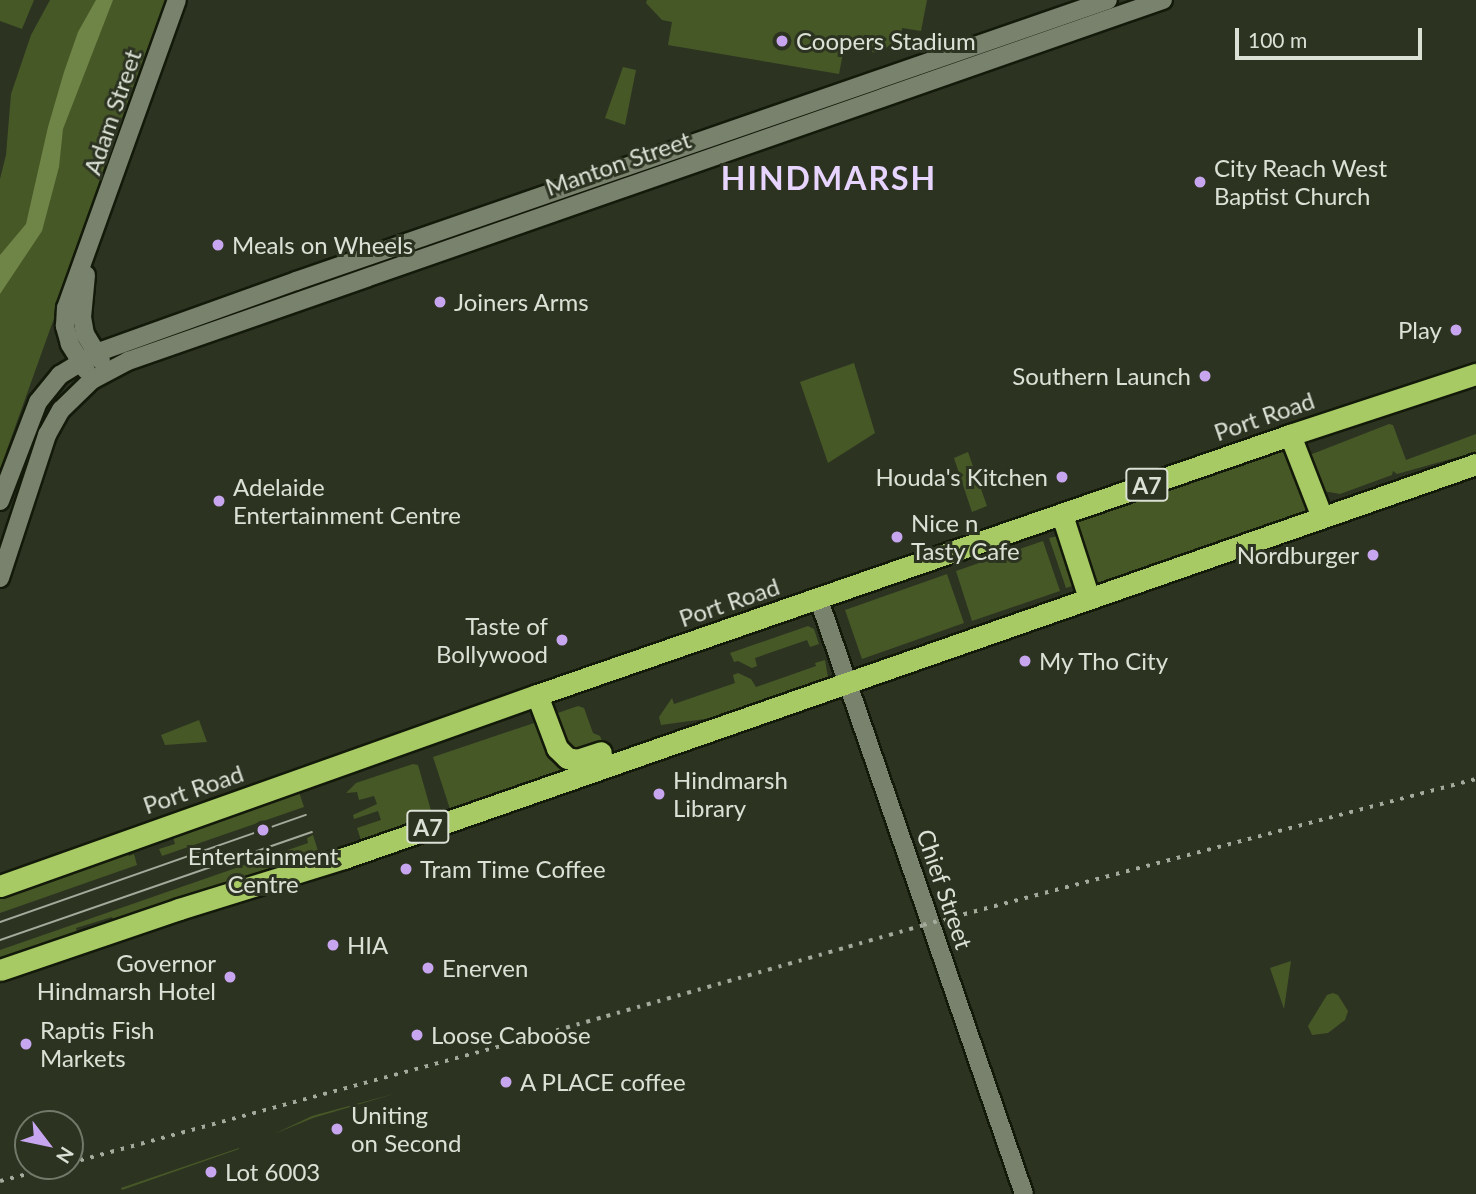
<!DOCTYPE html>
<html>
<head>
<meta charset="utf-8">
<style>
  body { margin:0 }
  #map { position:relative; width:1476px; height:1194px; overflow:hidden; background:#2c3321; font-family:Lato,sans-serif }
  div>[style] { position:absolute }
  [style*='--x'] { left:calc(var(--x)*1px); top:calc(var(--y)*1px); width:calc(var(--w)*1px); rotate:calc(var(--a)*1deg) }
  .green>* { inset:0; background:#475827 }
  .water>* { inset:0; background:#6f8548 }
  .roads { filter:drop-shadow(2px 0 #141a0a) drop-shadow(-2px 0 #141a0a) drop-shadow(0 2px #141a0a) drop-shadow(0 -2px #141a0a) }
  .secondary>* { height:18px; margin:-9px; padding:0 9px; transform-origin:9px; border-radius:9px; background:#79826d }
  .highway>* { height:21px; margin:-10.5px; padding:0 10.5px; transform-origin:10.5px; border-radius:10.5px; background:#a7ca64 }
  .tram>* { height:2px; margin:-1px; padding:0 1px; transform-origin:1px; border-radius:1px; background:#a4aa9c }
  .rail>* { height:3.5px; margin-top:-1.75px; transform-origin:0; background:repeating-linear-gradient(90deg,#a4aa9c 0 3.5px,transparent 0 10.5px) }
  .dots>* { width:19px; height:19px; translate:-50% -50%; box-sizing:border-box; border:4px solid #2c3321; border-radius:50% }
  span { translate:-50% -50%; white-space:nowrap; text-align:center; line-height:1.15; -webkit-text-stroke:6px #2c3321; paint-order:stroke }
  .shield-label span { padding:2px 5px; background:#2c3321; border:2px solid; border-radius:5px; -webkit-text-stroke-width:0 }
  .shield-label { font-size:23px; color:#dce1d6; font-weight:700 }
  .poi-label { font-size:24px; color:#dce1d6 }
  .left { translate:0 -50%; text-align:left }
  .right { translate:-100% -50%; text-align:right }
  .street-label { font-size:24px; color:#dce1d6 }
  .district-label { font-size:32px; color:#e8d5ff; font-weight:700; letter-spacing:2px }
  .north { position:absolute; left:14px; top:1110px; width:70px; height:70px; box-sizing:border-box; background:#2c3321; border:2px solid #727969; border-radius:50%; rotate:122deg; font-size:19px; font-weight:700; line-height:28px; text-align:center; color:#dce1d6 }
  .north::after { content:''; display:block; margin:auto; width:24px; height:32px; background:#c8a6ef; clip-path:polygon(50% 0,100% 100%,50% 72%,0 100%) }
  .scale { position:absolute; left:1235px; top:28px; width:187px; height:32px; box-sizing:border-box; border:4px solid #dce1d6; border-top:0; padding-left:9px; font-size:21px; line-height:24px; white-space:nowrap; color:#dce1d6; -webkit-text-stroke:5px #2c3321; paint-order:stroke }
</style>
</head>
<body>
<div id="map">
  <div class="green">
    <i style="clip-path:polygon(0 0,34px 0,22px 29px,0 21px)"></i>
    <i style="clip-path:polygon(50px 0,168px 0,0 469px,0 179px,6px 155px,11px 94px,31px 35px)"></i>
    <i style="clip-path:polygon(647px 0,927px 0,921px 31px,902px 28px,901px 37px,879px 53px,844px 48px,839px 74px,668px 45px,672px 22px,662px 20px,646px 3px)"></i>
    <i style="clip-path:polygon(623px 67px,636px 70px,625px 125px,605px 118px)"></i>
    <i style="clip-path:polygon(854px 363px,875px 433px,828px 463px,800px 382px)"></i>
    <i style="clip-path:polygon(1389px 424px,1393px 425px,1406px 460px,1476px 434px,1476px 452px,1397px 474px,1393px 471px,1392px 475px,1340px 494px,1323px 491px,1317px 485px,1302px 458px)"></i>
    <i style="clip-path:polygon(968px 452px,987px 506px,972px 512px,954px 458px)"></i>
    <i style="clip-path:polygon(1281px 452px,1289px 455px,1306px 506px,1305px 512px,1098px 584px,1091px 582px,1073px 528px,1077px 522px)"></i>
    <i style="clip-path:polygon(1058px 536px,1075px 585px,1066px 588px,1049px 538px)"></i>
    <i style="clip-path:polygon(1043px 541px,1060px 591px,972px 621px,956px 571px)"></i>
    <i style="clip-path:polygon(947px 574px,964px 623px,862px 659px,845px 610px)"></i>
    <i style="clip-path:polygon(808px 626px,814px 629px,819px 644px,810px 647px,807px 640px,755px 658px,757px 666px,752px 668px,738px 661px,734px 662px,730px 653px)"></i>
    <i style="clip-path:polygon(825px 660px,828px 677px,712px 718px,661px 725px,659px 717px,672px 698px,674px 704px,735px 683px,733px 675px,738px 673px,751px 679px,756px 687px,816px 666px,815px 663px)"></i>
    <i style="clip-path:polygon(578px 706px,584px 708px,593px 733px,600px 736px,604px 746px,573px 755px,549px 716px)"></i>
    <i style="clip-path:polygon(199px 720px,207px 742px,165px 745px,161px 735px)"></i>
    <i style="clip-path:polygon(540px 721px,570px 767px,450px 809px,433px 757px)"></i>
    <i style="clip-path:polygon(413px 764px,418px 765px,432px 814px,361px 840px,357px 828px,381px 820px,378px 811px,354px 819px,353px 815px,377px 804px,374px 796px,359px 800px,357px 792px,346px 793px,356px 783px)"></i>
    <i style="clip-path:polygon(299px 792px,304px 807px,162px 856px,159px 849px,175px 844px,173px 837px)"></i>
    <i style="clip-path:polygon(313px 835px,319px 854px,115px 925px,112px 917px,76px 928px,78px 936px,0 960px,0 950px,308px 843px,307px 838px)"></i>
    <i style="clip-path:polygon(127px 852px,129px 856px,134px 854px,137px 865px,0 913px,0 898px)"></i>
    <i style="clip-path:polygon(1291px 961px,1284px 1009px,1270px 968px)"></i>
    <i style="clip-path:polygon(1333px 993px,1338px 995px,1348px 1011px,1345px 1020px,1328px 1033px,1312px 1035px,1308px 1026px,1327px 995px)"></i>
    <i style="clip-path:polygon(397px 1093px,313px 1118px,274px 1134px,312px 1116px)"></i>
    <i style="clip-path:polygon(239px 1148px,239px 1149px,122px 1190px,121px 1188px)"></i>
  </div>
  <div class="water">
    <i style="clip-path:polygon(96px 0,113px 0,63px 129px,59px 167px,42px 231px,0 294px,0 255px,26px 224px,48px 127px,64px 72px,78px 32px)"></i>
  </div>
  <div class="roads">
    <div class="secondary">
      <i style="--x:86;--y:275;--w:42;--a:95.4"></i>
      <i style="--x:82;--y:317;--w:17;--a:80"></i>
      <i style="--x:85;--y:334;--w:31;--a:59"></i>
      <i style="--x:86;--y:370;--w:31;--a:-122"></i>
      <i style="--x:70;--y:344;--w:19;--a:-106"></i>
      <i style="--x:65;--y:326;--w:18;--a:-87"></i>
      <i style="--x:66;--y:308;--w:327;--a:-70.2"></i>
      <i style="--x:0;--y:501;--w:106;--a:-69"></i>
      <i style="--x:38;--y:402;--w:35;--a:-51"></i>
      <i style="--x:60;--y:375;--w:42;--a:-31.4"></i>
      <i style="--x:96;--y:353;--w:213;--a:-19.8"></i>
      <i style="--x:296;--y:281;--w:859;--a:-19.09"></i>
      <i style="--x:0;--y:578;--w:151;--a:-71.8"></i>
      <i style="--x:47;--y:435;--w:29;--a:-61"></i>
      <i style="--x:61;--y:410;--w:43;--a:-44.1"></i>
      <i style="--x:92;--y:380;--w:41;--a:-27.8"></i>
      <i style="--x:128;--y:361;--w:1096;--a:-19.23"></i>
      <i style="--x:819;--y:600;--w:628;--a:70.96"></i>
    </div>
    <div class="highway">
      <i style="--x:1290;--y:435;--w:88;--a:68.7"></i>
      <i style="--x:1062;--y:515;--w:87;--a:72"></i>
      <i style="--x:537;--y:695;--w:57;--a:69.3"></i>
      <i style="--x:557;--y:748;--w:14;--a:45"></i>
      <i style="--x:567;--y:758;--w:10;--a:11"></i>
      <i style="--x:577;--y:760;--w:25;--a:-18"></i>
      <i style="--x:0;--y:886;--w:570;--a:-19.58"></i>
      <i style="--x:537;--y:695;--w:797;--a:-19.05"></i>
      <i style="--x:1290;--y:435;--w:196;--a:-18.2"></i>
      <i style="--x:0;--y:970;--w:189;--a:-18.8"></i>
      <i style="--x:179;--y:909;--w:173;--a:-17.2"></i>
      <i style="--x:344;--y:858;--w:1199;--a:-19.19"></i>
    </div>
  </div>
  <div class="tram">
    <i style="--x:0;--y:922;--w:324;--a:-19.3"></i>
    <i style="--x:0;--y:940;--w:330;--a:-19.1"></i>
  </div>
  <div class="rail">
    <i style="--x:70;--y:1163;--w:462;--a:-15.2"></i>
    <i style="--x:516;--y:1042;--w:423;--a:-16"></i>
    <i style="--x:923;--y:925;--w:572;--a:-14.79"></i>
    <i style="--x:0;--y:1181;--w:60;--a:-14.5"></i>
  </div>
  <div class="dots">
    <i style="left:782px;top:41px;background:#c8a6ef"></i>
    <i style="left:1200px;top:182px;background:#c8a6ef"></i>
    <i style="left:218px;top:245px;background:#c8a6ef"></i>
    <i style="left:440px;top:302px;background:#c8a6ef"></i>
    <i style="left:1456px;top:330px;background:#c8a6ef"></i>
    <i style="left:1205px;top:376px;background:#c8a6ef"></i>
    <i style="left:1062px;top:477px;background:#c8a6ef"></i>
    <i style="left:219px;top:501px;background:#c8a6ef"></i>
    <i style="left:897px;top:537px;background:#c8a6ef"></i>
    <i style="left:1373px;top:555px;background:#c8a6ef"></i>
    <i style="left:562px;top:640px;background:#c8a6ef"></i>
    <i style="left:1025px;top:661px;background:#c8a6ef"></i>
    <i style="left:659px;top:794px;background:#c8a6ef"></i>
    <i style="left:263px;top:830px;background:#c8a6ef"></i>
    <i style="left:406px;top:869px;background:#c8a6ef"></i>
    <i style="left:333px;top:945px;background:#c8a6ef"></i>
    <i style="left:428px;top:968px;background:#c8a6ef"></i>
    <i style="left:230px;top:977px;background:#c8a6ef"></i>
    <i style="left:417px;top:1035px;background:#c8a6ef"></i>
    <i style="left:26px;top:1044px;background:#c8a6ef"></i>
    <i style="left:506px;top:1082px;background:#c8a6ef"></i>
    <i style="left:337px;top:1129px;background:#c8a6ef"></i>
    <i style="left:211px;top:1172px;background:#c8a6ef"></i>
  </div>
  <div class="shield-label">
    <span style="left:1147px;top:485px">A7</span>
    <span style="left:428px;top:827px">A7</span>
  </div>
  <div class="poi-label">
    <span class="left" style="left:796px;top:41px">Coopers Stadium</span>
    <span class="left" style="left:1214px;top:182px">City Reach West<br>Baptist Church</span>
    <span class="left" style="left:232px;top:245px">Meals on Wheels</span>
    <span class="left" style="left:454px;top:302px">Joiners Arms</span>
    <span class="right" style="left:1442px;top:330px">Play</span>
    <span class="right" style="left:1191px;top:376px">Southern Launch</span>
    <span class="right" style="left:1048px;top:477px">Houda's Kitchen</span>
    <span class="left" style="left:233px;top:501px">Adelaide<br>Entertainment Centre</span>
    <span class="left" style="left:911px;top:537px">Nice n<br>Tasty Cafe</span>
    <span class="right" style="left:1359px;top:555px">Nordburger</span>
    <span class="right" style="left:548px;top:640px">Taste of<br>Bollywood</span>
    <span class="left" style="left:1039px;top:661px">My Tho City</span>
    <span class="left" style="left:673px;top:794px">Hindmarsh<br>Library</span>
    <span style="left:263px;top:870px">Entertainment<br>Centre</span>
    <span class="left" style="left:420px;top:869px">Tram Time Coffee</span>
    <span class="left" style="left:347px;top:945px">HIA</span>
    <span class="right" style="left:216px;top:977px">Governor<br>Hindmarsh Hotel</span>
    <span class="left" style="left:442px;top:968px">Enerven</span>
    <span class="left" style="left:40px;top:1044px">Raptis Fish<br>Markets</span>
    <span class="left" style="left:431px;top:1035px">Loose Caboose</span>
    <span class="left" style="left:520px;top:1082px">A PLACE coffee</span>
    <span class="left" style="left:351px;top:1129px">Uniting<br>on Second</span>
    <span class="left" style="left:225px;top:1172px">Lot 6003</span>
  </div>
  <div class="street-label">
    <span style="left:112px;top:112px;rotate:-71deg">Adam Street</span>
    <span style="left:618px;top:163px;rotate:-19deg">Manton Street</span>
    <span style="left:1264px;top:416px;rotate:-19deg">Port Road</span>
    <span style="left:729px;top:602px;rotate:-19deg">Port Road</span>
    <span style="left:193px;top:789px;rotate:-19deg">Port Road</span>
    <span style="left:945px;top:889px;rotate:71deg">Chief Street</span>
  </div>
  <div class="district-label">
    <span style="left:829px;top:178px">HINDMARSH</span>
  </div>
  <div class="north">N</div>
  <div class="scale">100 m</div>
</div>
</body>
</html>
